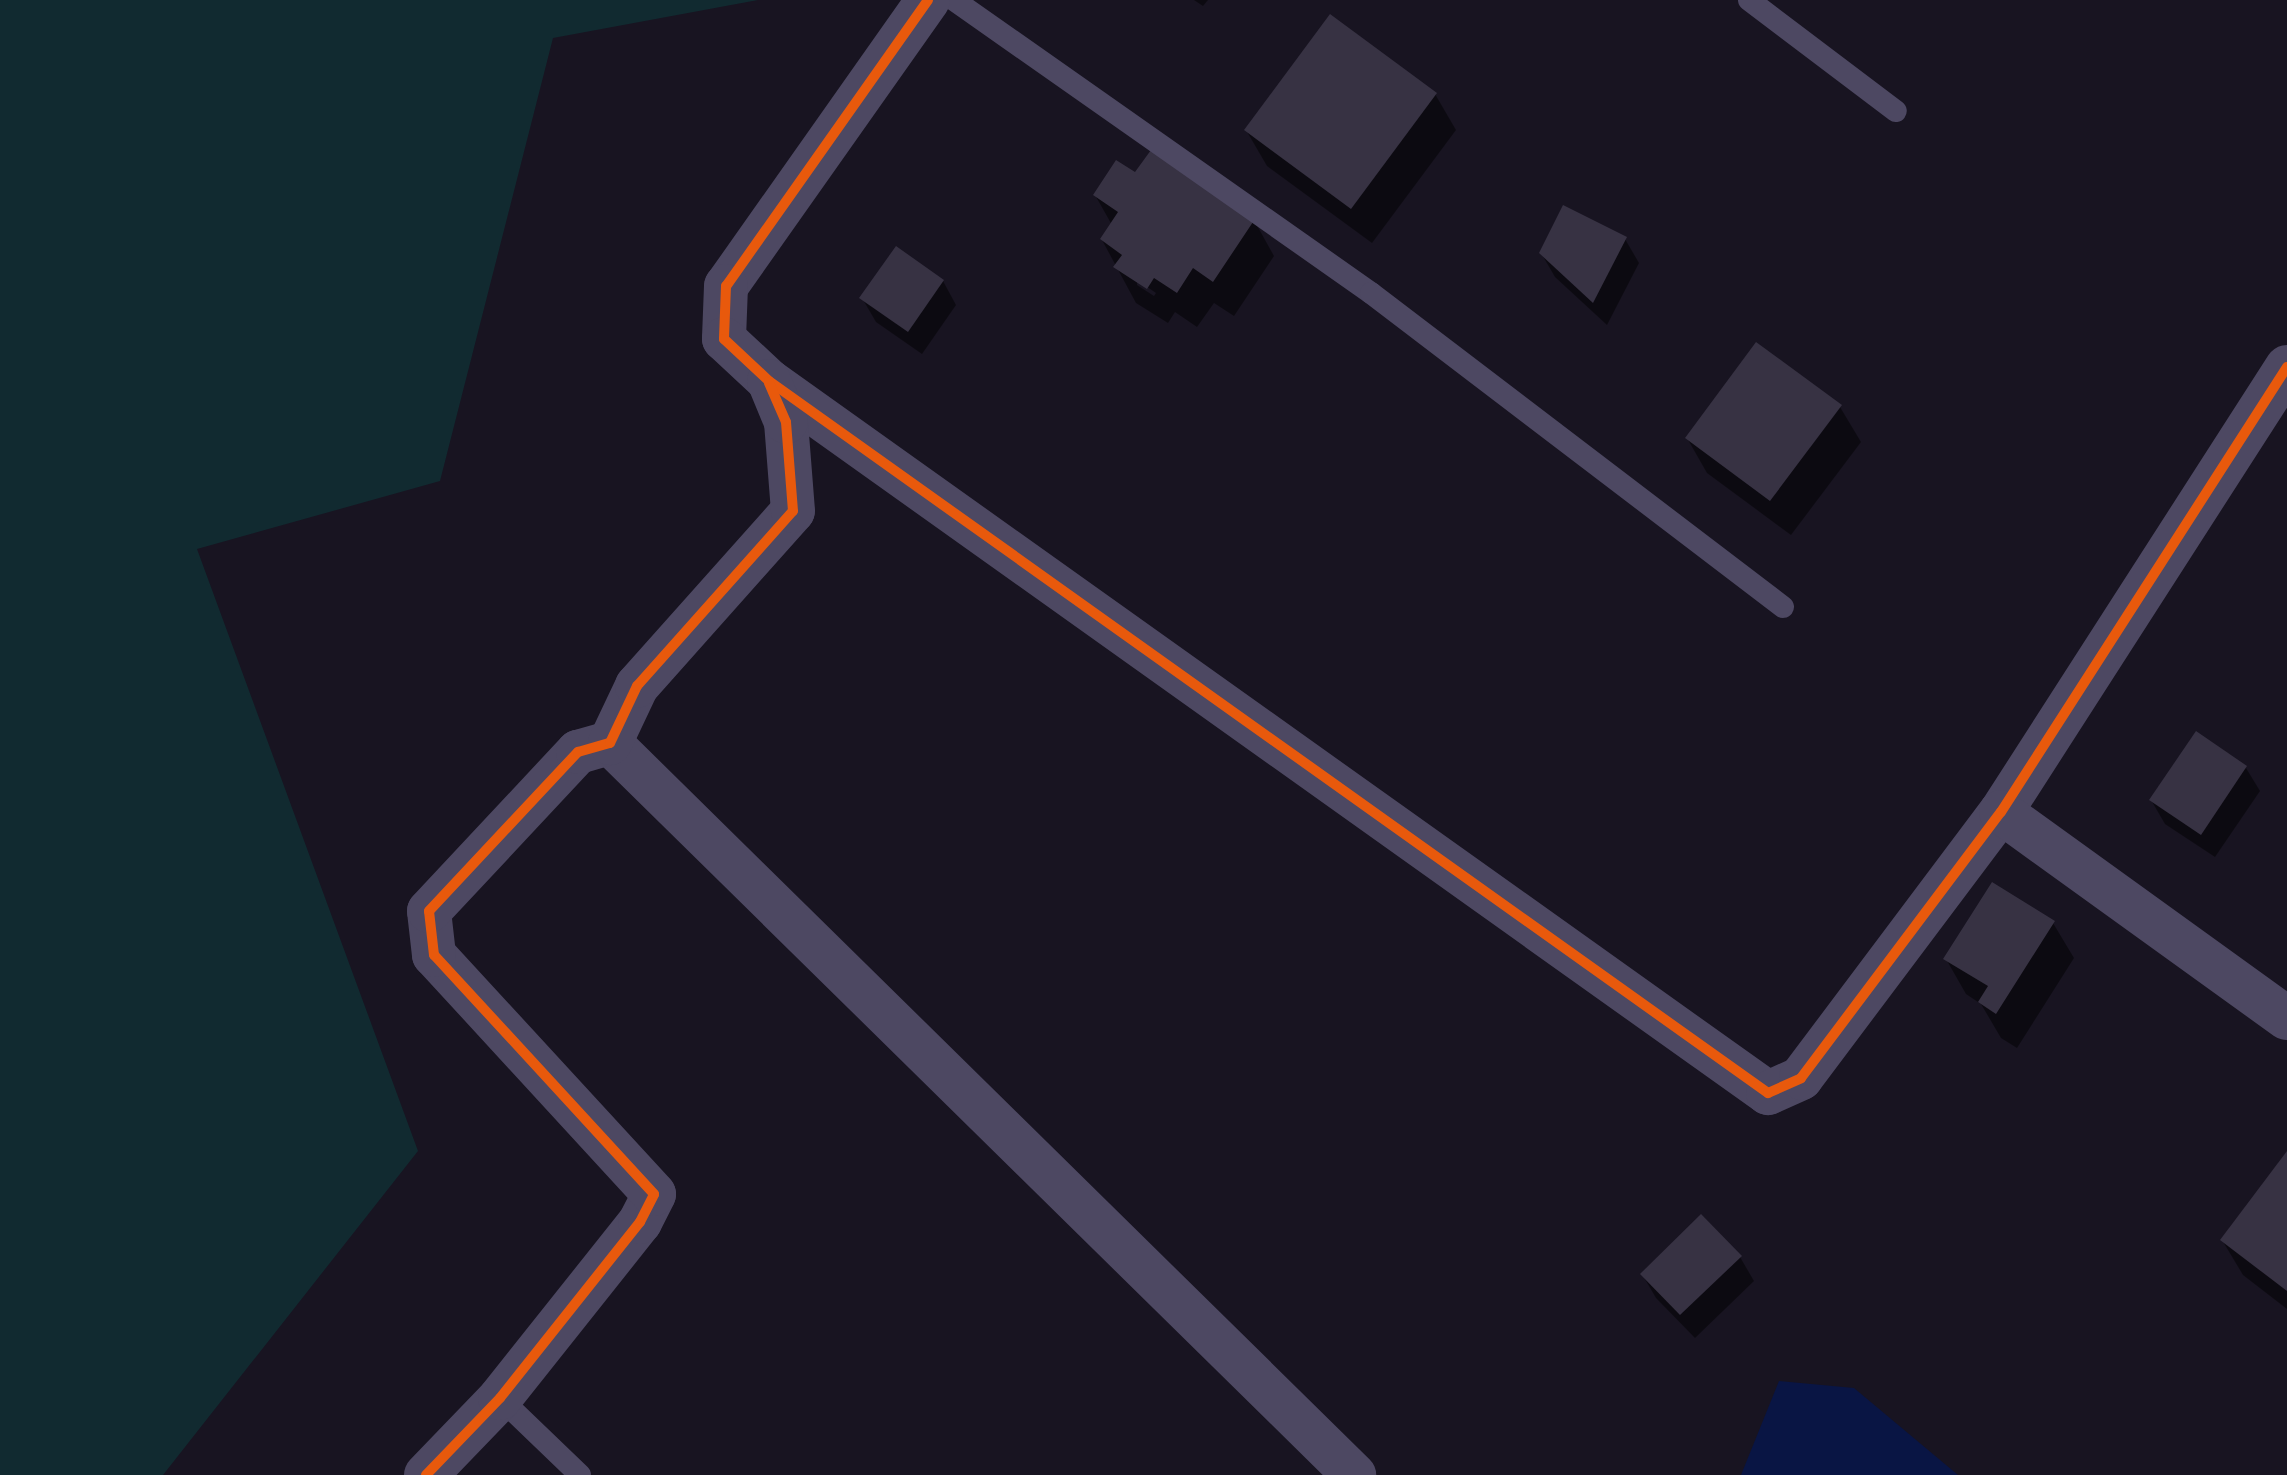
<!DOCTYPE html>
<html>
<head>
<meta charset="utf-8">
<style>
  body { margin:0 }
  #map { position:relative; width:2287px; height:1475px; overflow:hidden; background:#181421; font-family:Overpass,sans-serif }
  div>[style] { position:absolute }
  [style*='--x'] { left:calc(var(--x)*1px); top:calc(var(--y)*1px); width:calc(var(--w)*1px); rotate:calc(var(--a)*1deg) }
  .green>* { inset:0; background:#112a30 }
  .water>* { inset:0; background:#091544 }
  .shadow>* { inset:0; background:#0007 }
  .building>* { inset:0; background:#373243 }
  .lane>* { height:22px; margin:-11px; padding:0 11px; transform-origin:11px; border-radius:11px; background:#4d4862 }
  .street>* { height:44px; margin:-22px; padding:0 22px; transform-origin:22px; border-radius:22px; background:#4d4862 }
  .cycleway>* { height:10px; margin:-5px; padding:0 5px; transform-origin:5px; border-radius:5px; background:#e8590c }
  span { translate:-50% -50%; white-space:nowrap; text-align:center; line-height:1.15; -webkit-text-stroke:7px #160e27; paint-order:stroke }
</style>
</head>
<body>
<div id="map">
  <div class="green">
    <i style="clip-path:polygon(0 0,758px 0,553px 38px,440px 481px,197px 549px,418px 1151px,163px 1475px,0 1475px)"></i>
  </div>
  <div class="water">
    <i style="clip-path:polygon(1779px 1381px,1854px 1388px,1958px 1475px,1741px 1475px)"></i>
  </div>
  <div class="shadow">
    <i style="clip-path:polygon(1194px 0,1208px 0,1203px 6px)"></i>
    <i style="clip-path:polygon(1435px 94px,1456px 130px,1372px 243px,1267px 166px,1246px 130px)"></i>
    <i style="clip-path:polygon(evenodd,1136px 175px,1254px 220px,1274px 256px,1234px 316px,1214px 303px,1197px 327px,1175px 312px,1168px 323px,1136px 303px,1102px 240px,1112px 225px,1095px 195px,1136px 175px,1137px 280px,1156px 293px,1154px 296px,1137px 285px,1137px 280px)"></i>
    <i style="clip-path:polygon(1625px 239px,1639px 263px,1607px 325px,1555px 277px,1541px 253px)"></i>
    <i style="clip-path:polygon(943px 281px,956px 305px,922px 354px,876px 322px,862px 298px)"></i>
    <i style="clip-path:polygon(1840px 407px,1861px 442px,1791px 535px,1707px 473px,1687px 438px)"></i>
    <i style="clip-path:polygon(2246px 768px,2260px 791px,2215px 857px,2165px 824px,2151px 800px)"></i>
    <i style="clip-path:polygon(2053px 923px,2074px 958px,2017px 1048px,2001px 1038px,1981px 1004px,1966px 994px,1946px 959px)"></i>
    <i style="clip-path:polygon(2287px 1154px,2287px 1309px,2243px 1275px,2222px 1240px)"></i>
    <i style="clip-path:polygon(1740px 1257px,1754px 1281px,1695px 1338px,1656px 1298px,1642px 1274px)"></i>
  </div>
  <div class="building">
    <i style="clip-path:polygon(1330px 14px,1437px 93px,1351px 209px,1244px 130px)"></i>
    <i style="clip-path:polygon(1151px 150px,1255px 219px,1213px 282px,1193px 268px,1177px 293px,1154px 278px,1147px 289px,1113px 267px,1122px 255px,1100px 239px,1118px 212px,1093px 195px,1116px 160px,1135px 172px)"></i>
    <i style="clip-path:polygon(1563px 205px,1627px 237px,1593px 303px,1539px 253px)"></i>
    <i style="clip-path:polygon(896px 246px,944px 280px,908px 332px,859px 298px)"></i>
    <i style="clip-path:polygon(1756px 342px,1842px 405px,1770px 501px,1685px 438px)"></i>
    <i style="clip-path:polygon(2196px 731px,2247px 766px,2201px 835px,2149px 800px)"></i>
    <i style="clip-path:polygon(1992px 882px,2055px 921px,1996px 1014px,1978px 1002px,1988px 986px,1943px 959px)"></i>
    <i style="clip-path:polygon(2287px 1151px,2287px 1291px,2220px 1240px)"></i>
    <i style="clip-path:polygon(1701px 1214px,1742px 1256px,1680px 1315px,1640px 1274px)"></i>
  </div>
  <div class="lane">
    <i style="--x:954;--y:0;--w:510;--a:35.09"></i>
    <i style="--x:1371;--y:293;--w:518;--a:37.31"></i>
    <i style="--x:1749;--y:0;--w:184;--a:37.1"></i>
    <i style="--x:500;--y:1398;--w:111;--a:43.9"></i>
  </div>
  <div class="street">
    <i style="--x:928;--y:0;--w:350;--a:125.2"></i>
    <i style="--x:726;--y:286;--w:53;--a:92.2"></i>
    <i style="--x:724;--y:339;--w:62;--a:43"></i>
    <i style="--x:769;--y:381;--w:1227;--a:35.48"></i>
    <i style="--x:1768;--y:1093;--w:36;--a:-24"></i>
    <i style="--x:1801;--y:1078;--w:333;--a:-53.1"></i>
    <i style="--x:2001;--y:812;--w:529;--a:-57.27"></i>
    <i style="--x:610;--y:743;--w:1044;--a:44.53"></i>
    <i style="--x:2001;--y:812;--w:352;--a:35.8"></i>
    <i style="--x:426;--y:1475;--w:107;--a:-46.1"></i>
    <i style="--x:500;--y:1398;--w:225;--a:-51.5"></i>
    <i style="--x:640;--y:1222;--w:31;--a:-63"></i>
    <i style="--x:654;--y:1194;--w:325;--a:-132.6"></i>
    <i style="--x:434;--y:955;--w:44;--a:-96.5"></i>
    <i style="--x:429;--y:911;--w:218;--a:-46.9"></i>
    <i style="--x:578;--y:752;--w:33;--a:-16"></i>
    <i style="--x:610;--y:743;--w:63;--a:-64.7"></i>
    <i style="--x:637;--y:686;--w:234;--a:-48.3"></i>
    <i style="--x:793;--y:511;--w:89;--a:-94.5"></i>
    <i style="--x:786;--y:422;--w:44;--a:-112.5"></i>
  </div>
  <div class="cycleway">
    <i style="--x:928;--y:0;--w:350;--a:125.2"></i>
    <i style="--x:726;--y:286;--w:53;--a:92.2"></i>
    <i style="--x:724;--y:339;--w:62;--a:43"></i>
    <i style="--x:769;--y:381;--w:1227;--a:35.48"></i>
    <i style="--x:1768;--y:1093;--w:36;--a:-24"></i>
    <i style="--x:1801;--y:1078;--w:333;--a:-53.1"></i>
    <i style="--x:2001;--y:812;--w:529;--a:-57.27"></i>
    <i style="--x:426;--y:1475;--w:107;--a:-46.1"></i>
    <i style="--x:500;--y:1398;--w:225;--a:-51.5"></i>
    <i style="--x:640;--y:1222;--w:31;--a:-63"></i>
    <i style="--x:654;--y:1194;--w:325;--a:-132.6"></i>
    <i style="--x:434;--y:955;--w:44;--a:-96.5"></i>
    <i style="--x:429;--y:911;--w:218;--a:-46.9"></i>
    <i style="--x:578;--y:752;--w:33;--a:-16"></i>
    <i style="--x:610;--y:743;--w:63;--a:-64.7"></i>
    <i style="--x:637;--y:686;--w:234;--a:-48.3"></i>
    <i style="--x:793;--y:511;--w:89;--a:-94.5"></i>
    <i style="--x:786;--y:422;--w:43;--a:-113.6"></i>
  </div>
</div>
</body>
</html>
